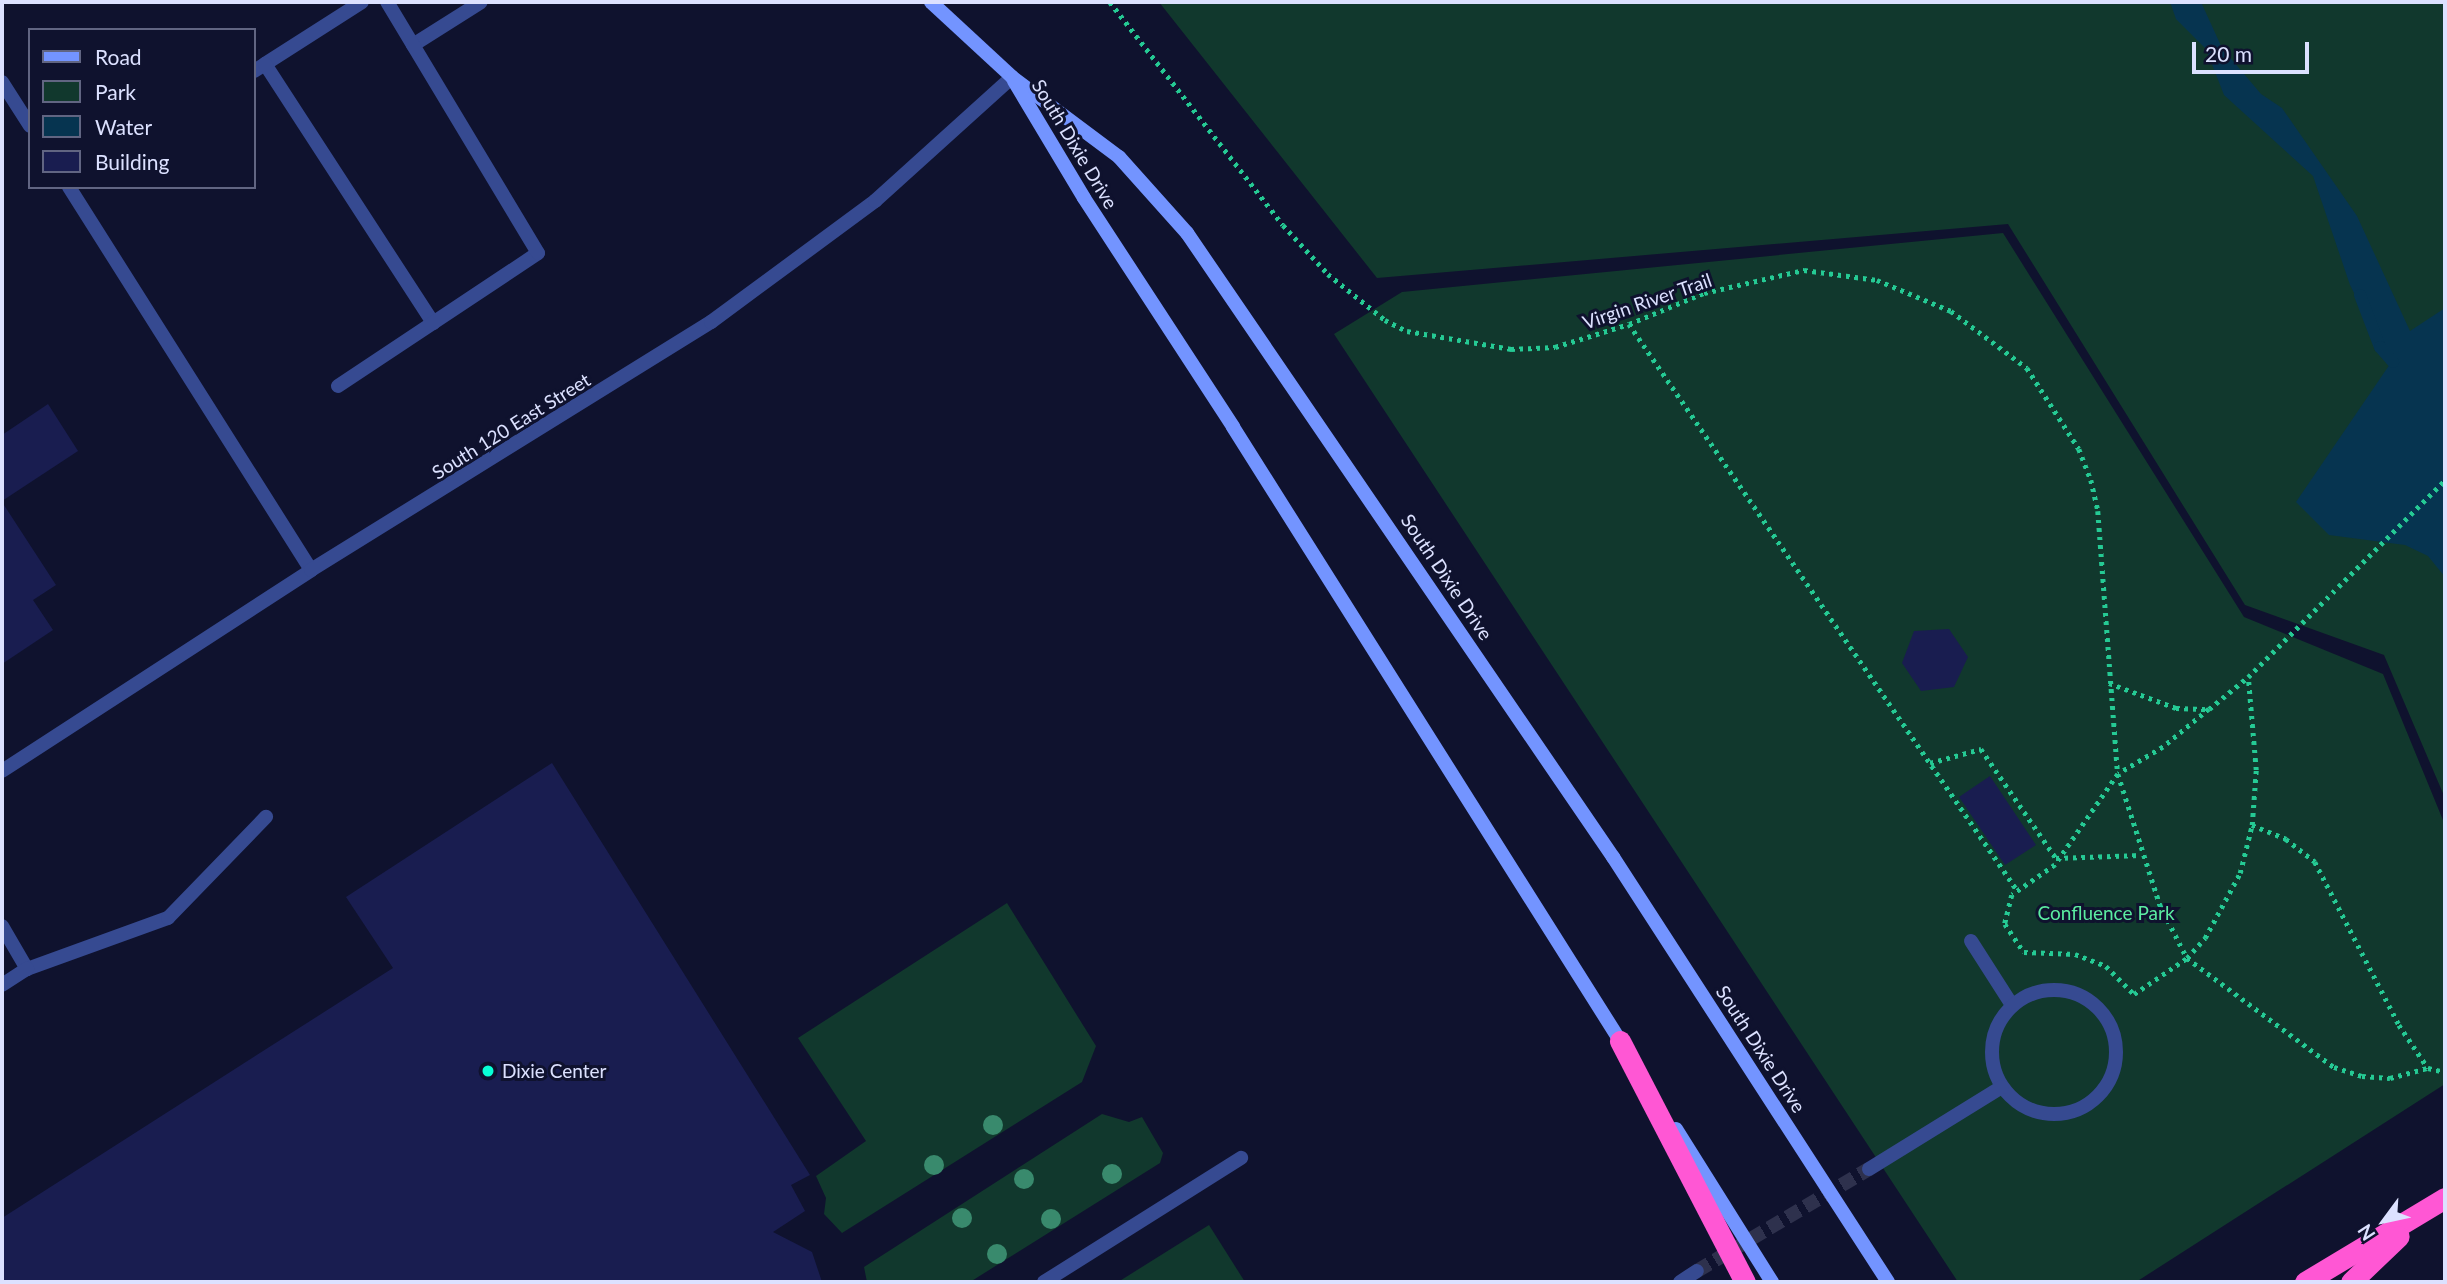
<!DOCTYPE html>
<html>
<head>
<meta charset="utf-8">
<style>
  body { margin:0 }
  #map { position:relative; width:2447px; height:1284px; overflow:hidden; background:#0f122e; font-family:Lato,sans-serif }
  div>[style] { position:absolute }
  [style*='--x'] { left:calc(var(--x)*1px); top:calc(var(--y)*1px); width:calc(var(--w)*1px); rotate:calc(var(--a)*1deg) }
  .green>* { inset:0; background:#11382d }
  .water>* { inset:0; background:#063450 }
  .stream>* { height:12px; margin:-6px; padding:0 6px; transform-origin:6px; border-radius:6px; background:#063450 }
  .building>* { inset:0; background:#191d50 }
  .minor-tunnel>* { height:14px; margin-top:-7px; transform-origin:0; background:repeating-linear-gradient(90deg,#2e314d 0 14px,transparent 0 21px) }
  .path>* { height:4.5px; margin-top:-2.25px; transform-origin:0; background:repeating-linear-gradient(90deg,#25ca94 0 3.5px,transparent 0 8.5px) }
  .service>* { height:14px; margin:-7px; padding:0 7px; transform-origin:7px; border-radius:7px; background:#364a91 }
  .service>.ring { margin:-7px; padding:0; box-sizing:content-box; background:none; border:14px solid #364a91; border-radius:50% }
  .minor>* { height:14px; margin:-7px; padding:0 7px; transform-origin:7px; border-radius:7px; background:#364a91 }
  .secondary>* { height:14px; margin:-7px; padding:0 7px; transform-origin:7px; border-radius:7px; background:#7394ff }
  .motorway>* { height:21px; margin:-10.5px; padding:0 10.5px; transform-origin:10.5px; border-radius:10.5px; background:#ff57d4 }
  .trees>* { width:20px; height:20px; margin:-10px; border-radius:50%; background:#398a6d }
  .dots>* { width:19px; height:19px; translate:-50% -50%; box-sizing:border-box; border:4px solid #0f122e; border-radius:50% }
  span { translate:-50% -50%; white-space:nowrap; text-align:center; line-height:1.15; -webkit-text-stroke:6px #0f122e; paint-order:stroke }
  .street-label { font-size:19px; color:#dce1ff }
  .park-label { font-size:19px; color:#5beca1 }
  .poi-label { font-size:19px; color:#dce1ff }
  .left { translate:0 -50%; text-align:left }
  .frame { position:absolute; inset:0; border:4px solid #dce1ff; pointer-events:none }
  .legend { position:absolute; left:28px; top:28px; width:228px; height:161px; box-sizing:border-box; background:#0f122e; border:2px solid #616582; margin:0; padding:9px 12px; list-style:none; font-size:21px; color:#dce1ff }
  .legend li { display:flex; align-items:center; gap:14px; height:35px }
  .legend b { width:35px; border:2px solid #616582 }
  .north { position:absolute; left:2349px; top:1186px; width:70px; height:70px; -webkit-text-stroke:5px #0f122e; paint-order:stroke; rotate:237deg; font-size:19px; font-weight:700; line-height:28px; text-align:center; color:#dce1ff }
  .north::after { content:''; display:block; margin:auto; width:24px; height:32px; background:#dce1ff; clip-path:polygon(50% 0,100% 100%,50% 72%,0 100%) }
  .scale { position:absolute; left:2192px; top:42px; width:117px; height:32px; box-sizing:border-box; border:4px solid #dce1ff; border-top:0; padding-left:9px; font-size:21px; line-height:24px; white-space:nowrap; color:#dce1ff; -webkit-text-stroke:5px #0f122e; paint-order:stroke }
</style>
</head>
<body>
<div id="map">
  <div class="green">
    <i style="clip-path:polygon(1159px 2px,2445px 2px,2445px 798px,2384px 655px,2245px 605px,2008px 224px,1377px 278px)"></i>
    <i style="clip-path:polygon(2003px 233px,2244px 617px,2383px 674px,2445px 825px,2445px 1084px,2136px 1282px,1958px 1282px,1334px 334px,1402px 292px)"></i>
    <i style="clip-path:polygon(1007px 903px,1096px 1046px,1082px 1082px,842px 1233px,824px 1214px,826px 1198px,816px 1176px,866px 1141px,798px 1038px)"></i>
    <i style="clip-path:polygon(1102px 1114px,1129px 1122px,1142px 1117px,1163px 1153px,1160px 1163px,970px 1282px,867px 1282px,864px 1267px)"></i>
    <i style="clip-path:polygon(1209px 1225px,1245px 1282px,1118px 1282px)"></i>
  </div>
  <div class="water">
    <i style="clip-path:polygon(2170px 2px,2201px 2px,2222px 48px,2261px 94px,2282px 108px,2357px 216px,2410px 331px,2445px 308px,2445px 577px,2428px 556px,2405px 545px,2329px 535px,2296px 502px,2390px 364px,2350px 285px,2313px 176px,2224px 95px,2206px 49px,2176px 19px)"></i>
  </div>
  <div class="stream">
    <i style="--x:2360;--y:295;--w:56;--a:69"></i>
    <i style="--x:2380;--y:347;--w:20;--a:49"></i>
  </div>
  <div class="building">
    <i style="clip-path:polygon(48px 404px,78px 451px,2px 501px,2px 435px)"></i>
    <i style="clip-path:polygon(2px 502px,56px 585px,33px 600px,53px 630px,2px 664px)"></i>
    <i style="clip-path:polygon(1949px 629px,1968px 657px,1954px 687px,1921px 691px,1902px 663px,1914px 631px)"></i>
    <i style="clip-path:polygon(552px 763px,810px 1175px,791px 1185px,805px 1211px,773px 1232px,812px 1252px,822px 1282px,2px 1282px,2px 1218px,393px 968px,346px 897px)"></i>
    <i style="clip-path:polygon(1990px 776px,2036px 845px,2005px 865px,1959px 797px)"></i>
  </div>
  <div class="minor-tunnel">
    <i style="--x:1697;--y:1271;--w:200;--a:-30.7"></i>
  </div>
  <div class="path">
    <i style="--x:1110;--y:2;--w:282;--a:52.2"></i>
    <i style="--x:1283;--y:225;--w:67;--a:47.4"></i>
    <i style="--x:1328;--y:274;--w:73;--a:38.9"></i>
    <i style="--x:1385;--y:320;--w:25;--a:27"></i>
    <i style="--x:1407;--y:331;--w:106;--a:9.8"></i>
    <i style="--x:1511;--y:349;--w:44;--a:-2.6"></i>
    <i style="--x:1555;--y:347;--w:77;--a:-17.3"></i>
    <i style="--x:1629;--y:324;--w:81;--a:-22.5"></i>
    <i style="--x:1704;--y:293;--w:103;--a:-13"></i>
    <i style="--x:1804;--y:270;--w:74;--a:7.8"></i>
    <i style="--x:1877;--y:280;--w:80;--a:22.7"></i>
    <i style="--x:1951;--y:311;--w:95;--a:36.9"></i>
    <i style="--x:2027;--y:368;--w:96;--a:57.3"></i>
    <i style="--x:2079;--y:449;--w:33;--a:69"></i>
    <i style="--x:2091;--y:480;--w:32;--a:77"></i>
    <i style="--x:2098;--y:511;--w:264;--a:85.7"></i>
    <i style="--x:2118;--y:774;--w:138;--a:72.2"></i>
    <i style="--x:2160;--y:905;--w:59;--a:63"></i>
    <i style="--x:2187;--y:958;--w:183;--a:36.6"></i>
    <i style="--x:2334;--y:1067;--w:29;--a:18"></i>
    <i style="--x:2362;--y:1076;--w:28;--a:4"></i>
    <i style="--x:2390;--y:1078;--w:39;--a:-15"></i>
    <i style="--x:2428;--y:1068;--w:17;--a:13"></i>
    <i style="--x:1629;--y:324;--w:686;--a:55.57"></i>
    <i style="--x:2109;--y:683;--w:72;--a:20.5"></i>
    <i style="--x:2176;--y:708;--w:33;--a:2"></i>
    <i style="--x:2209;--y:709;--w:50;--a:-39.4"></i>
    <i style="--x:2248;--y:677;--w:279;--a:-45"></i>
    <i style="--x:2209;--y:709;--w:60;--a:140.4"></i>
    <i style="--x:2163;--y:747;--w:52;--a:149"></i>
    <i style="--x:2118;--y:774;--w:111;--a:124.7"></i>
    <i style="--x:2055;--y:865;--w:52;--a:145.1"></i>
    <i style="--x:2012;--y:895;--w:30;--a:104"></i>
    <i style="--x:2005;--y:924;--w:34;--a:56"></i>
    <i style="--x:2024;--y:952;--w:51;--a:2.2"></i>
    <i style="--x:2075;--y:954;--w:33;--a:21"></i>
    <i style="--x:2106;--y:966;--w:40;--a:45"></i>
    <i style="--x:2134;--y:994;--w:64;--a:-34.2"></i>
    <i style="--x:2187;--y:958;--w:27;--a:-48"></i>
    <i style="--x:2205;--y:938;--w:74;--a:-61.7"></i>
    <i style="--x:2240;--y:873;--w:49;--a:-76"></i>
    <i style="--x:2252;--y:825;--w:55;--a:-85.8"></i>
    <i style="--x:2256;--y:770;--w:93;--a:-94.9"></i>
    <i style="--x:1930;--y:763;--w:53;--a:-15.4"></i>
    <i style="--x:1981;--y:749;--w:132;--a:55.5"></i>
    <i style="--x:2056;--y:858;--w:85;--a:-2"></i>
    <i style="--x:2252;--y:825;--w:37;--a:22"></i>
    <i style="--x:2286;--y:839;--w:37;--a:38"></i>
    <i style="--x:2315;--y:862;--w:183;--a:62.7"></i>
    <i style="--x:2399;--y:1025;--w:52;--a:56"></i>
  </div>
  <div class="service">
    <i style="--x:413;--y:45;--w:80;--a:-32.3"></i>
    <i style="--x:265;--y:64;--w:115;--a:-32.6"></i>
    <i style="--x:254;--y:71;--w:13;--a:-32"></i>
    <i style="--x:265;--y:64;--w:309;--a:57"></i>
    <i style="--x:2;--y:82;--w:52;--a:57.5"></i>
    <i style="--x:69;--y:187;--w:453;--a:57.7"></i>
    <i style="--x:338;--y:386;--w:240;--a:-33.6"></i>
    <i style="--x:538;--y:253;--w:293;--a:-121"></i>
    <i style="--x:2;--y:926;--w:50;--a:59.8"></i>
    <i style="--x:27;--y:969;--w:150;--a:-19.9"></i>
    <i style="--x:168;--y:918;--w:141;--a:-45.9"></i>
    <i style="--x:1971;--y:941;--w:76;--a:57.4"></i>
    <i style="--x:2;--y:985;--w:30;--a:-33"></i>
    <i class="ring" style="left:1992px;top:990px;width:110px;height:110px"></i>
    <i style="--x:1044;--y:1282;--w:233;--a:-32.2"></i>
  </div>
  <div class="minor">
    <i style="--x:2;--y:771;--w:369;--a:-33"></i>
    <i style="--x:311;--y:570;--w:471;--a:-31.8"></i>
    <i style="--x:711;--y:322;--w:204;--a:-36.4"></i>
    <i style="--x:875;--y:201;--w:185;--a:-42.1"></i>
    <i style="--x:1869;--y:1169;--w:156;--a:-31.7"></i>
    <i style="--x:1680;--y:1282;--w:20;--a:-33"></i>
  </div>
  <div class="secondary">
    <i style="--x:931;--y:2;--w:110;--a:42.8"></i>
    <i style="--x:1012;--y:77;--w:134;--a:36.8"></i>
    <i style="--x:1119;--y:157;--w:102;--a:48.2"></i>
    <i style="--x:1187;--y:233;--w:756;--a:55.68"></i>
    <i style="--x:1613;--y:857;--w:506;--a:57.09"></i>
    <i style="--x:1014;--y:81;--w:136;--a:59.1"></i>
    <i style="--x:1084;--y:198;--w:273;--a:56.9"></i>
    <i style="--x:1233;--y:427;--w:733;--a:57.76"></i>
    <i style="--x:1676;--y:1129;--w:181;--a:57.9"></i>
  </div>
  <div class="motorway">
    <i style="--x:1620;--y:1041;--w:271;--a:62.6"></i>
    <i style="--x:2305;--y:1282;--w:163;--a:-31"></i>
    <i style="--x:2351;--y:1282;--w:66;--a:-43.8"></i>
  </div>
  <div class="trees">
    <i style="left:993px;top:1125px"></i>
    <i style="left:934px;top:1165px"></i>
    <i style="left:1112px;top:1174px"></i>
    <i style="left:1024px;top:1179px"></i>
    <i style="left:962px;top:1218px"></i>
    <i style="left:1051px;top:1219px"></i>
    <i style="left:997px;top:1254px"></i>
  </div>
  <div class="dots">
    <i style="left:488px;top:1071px;background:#08ffd6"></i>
  </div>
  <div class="street-label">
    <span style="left:1075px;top:144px;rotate:59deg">South Dixie Drive</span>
    <span style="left:1647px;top:301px;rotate:-19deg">Virgin River Trail</span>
    <span style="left:511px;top:426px;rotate:-32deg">South 120 East Street</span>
    <span style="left:1447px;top:577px;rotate:56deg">South Dixie Drive</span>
    <span style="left:1761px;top:1049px;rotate:57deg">South Dixie Drive</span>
  </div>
  <div class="park-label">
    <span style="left:2106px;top:913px">Confluence Park</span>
  </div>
  <div class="poi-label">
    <span class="left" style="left:502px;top:1071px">Dixie Center</span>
  </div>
  <div class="frame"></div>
  <ul class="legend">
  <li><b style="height:9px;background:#7394ff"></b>Road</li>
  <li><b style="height:19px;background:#11382d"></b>Park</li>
  <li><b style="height:19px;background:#063450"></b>Water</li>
  <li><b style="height:19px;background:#191d50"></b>Building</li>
  </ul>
  <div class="north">N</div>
  <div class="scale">20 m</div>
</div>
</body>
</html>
